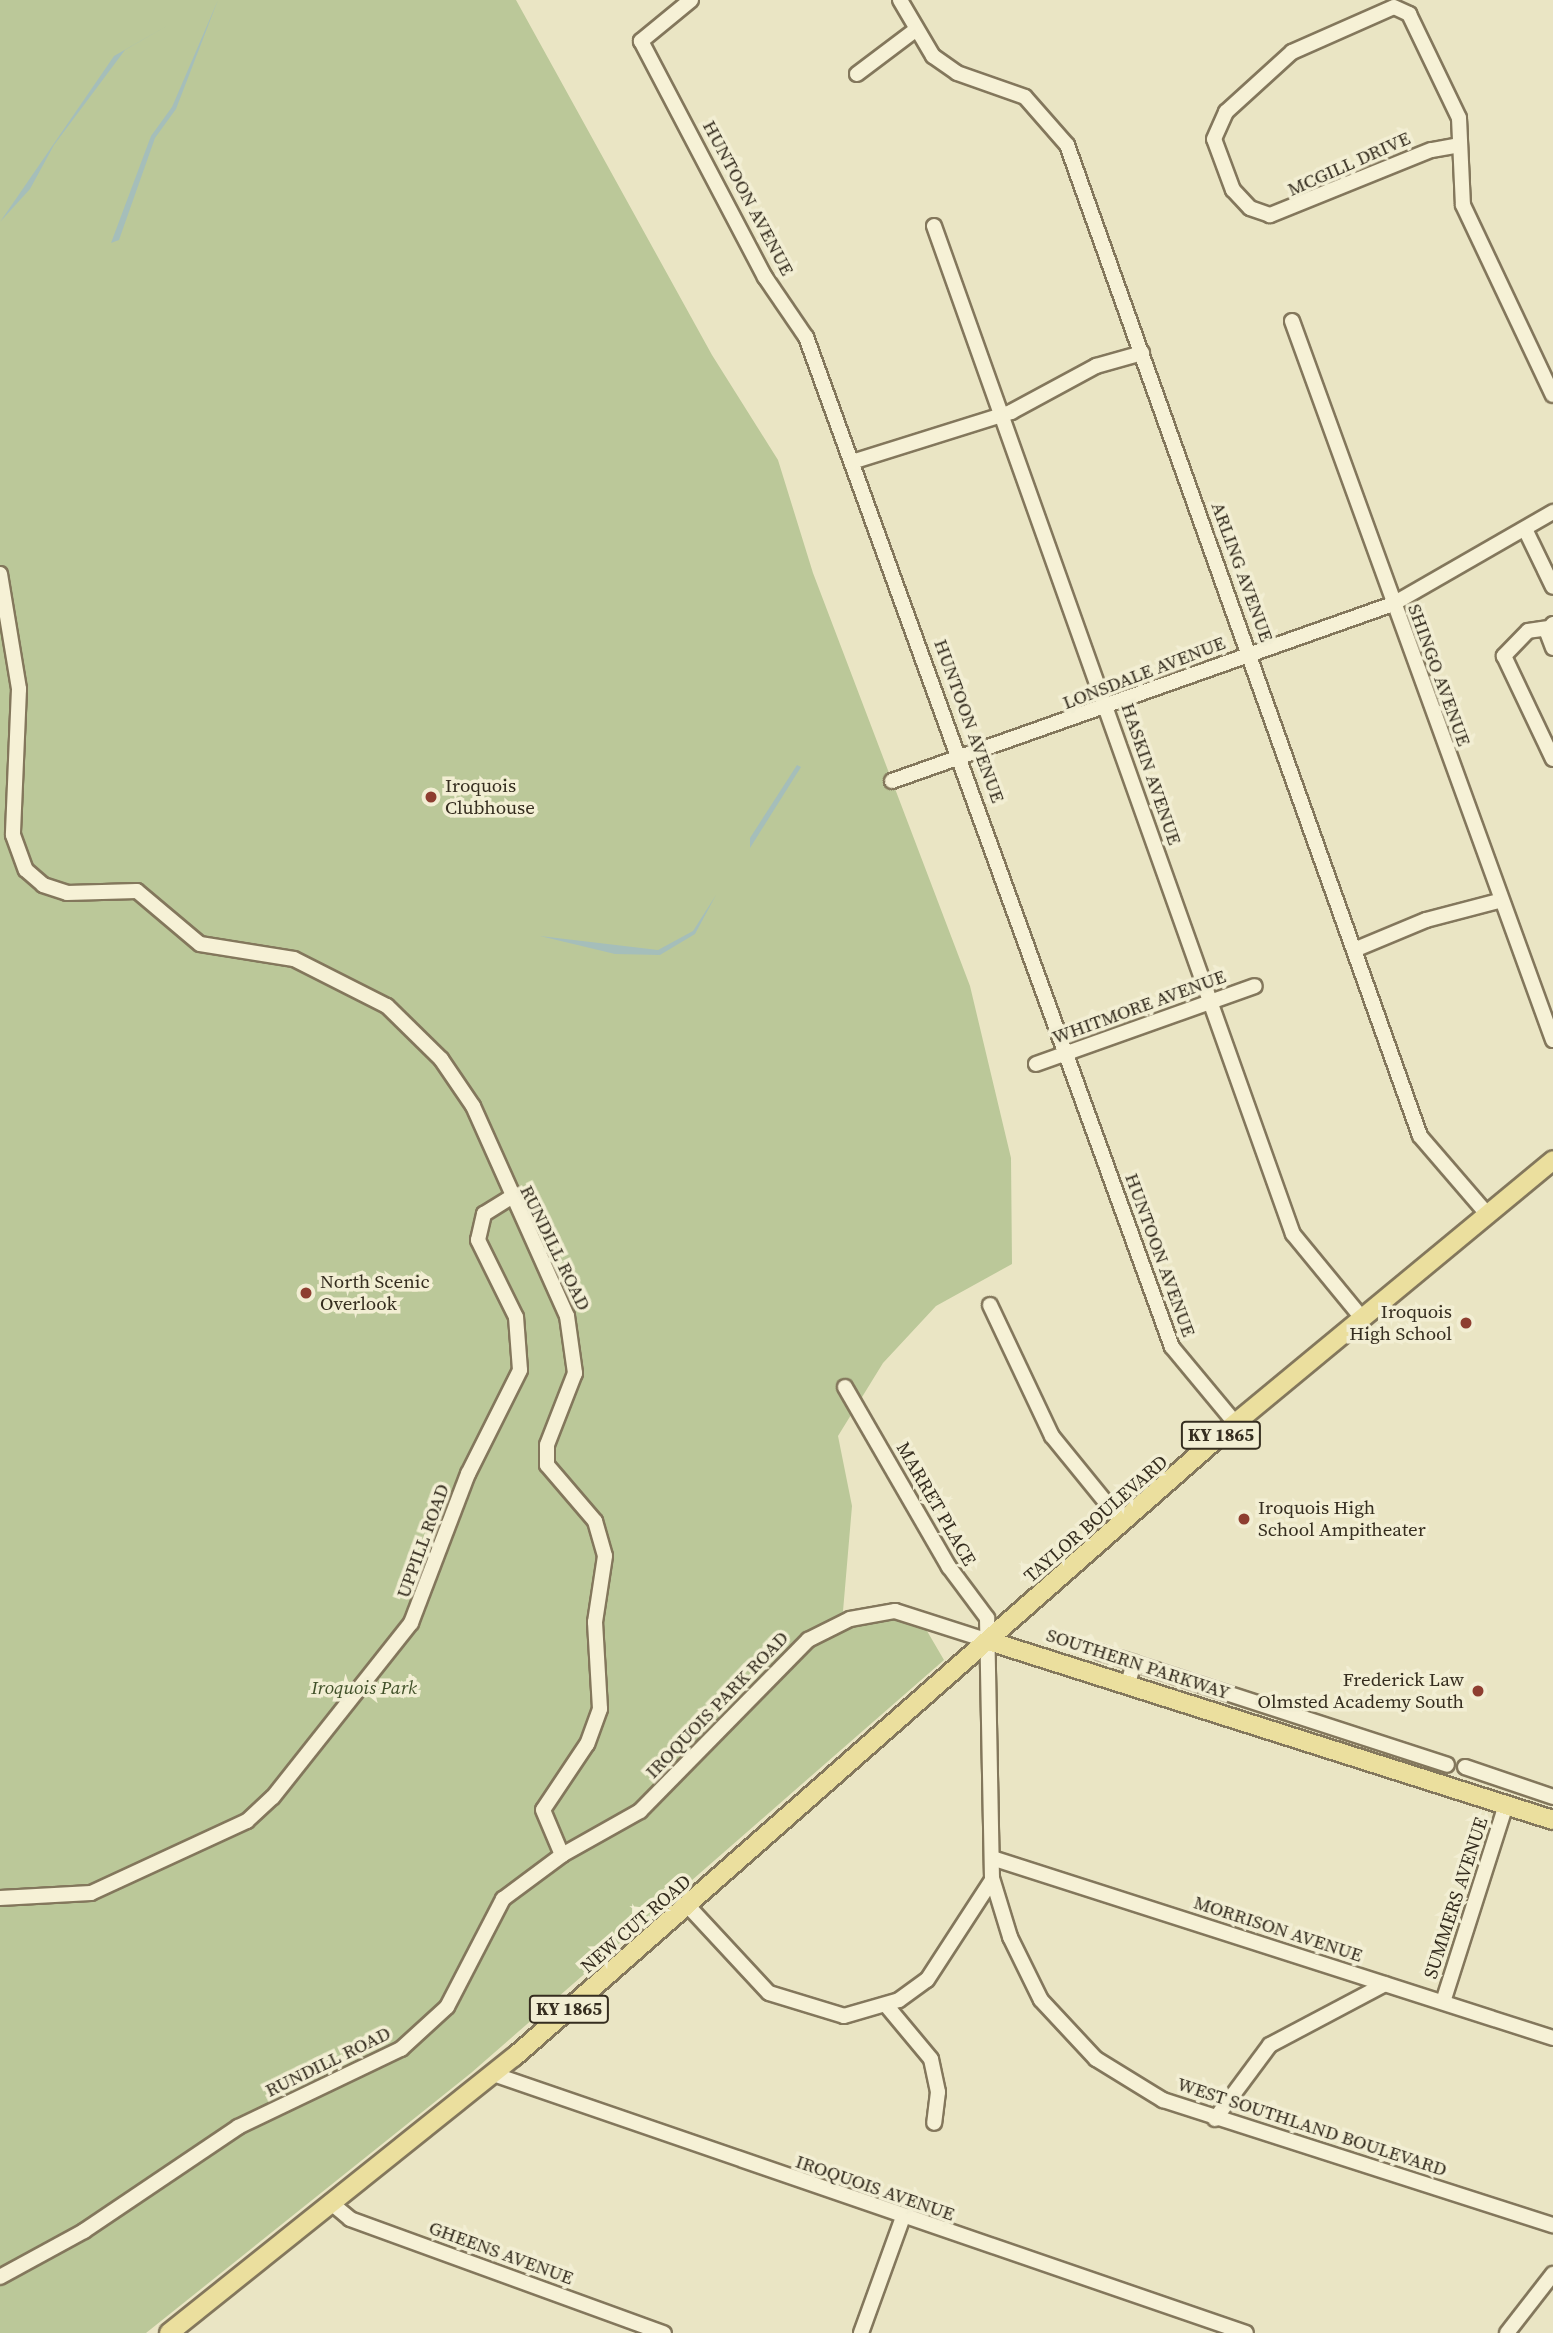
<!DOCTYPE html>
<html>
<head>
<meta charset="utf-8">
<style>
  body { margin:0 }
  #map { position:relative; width:1553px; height:2333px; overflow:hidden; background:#eae5c4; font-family:"Source Serif 4",serif }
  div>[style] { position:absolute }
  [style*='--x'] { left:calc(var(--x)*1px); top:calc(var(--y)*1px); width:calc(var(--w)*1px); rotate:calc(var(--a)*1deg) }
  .green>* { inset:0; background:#bbc899 }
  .water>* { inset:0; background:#a5beba }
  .roads { filter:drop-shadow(2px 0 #83775c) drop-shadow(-2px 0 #83775c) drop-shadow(0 2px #83775c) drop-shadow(0 -2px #83775c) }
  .minor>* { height:14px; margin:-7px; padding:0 7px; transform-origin:7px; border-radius:7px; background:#f6f1d6 }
  .major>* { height:18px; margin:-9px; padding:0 9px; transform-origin:9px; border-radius:9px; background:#ebdf9e }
  .dots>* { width:19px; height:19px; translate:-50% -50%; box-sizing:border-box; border:4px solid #f2eed3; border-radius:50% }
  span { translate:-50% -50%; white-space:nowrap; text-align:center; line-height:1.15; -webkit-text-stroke:7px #f2eed3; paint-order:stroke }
  .shield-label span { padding:2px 5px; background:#f2eed3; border:2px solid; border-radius:5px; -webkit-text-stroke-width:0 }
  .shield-label { font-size:18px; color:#352d1f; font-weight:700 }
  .street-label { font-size:19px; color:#352d1f }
  .poi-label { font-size:19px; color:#352d1f }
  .left { translate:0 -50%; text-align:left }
  .right { translate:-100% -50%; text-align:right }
  .park-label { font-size:19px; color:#3f4f27; font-style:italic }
</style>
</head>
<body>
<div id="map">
  <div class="green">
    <i style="clip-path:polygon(0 0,516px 0,712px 355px,778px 460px,813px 573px,970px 986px,1011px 1158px,1012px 1264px,936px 1306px,883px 1363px,838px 1436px,852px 1506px,842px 1623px,865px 1615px,920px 1619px,944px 1660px,471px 2073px,146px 2333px,0 2333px)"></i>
  </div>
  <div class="water">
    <i style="clip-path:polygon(218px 0,176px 109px,155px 138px,119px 240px,111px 243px,151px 136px,172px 107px)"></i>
    <i style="clip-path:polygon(172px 23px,125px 50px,54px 145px,30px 189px,0 222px,114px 56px)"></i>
    <i style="clip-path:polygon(797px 765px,801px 767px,750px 848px,750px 838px)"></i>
    <i style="clip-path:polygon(716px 895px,695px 934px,660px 955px,615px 954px,540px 936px,658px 950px,693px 931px)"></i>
  </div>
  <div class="roads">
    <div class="minor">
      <i style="--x:691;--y:0;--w:65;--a:140.6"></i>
      <i style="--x:641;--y:41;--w:267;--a:62.3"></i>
      <i style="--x:765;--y:277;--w:73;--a:55.7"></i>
      <i style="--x:806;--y:337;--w:1074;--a:70.08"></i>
      <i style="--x:1172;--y:1347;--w:99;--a:50.3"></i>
      <i style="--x:900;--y:0;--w:65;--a:59.5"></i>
      <i style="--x:933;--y:56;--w:29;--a:35"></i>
      <i style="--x:957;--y:73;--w:72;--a:19.4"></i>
      <i style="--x:1025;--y:97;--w:64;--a:48.8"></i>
      <i style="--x:1067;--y:145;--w:1052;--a:70.39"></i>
      <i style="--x:1420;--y:1136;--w:103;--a:49.3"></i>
      <i style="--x:857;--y:74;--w:71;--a:-37"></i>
      <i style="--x:1460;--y:145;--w:29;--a:170"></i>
      <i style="--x:1431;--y:150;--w:174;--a:158"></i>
      <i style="--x:1270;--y:215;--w:21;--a:-161"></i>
      <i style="--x:1250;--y:208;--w:25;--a:-133"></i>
      <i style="--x:1233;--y:190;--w:54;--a:-110.4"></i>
      <i style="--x:1214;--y:139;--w:30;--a:-66"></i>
      <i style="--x:1226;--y:112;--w:89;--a:-42.3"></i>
      <i style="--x:1292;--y:52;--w:111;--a:-23.8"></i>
      <i style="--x:1394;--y:7;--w:17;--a:25"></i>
      <i style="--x:1409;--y:14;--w:115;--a:64.3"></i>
      <i style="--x:1459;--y:118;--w:87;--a:87.4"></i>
      <i style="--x:1463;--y:205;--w:210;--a:64.7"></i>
      <i style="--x:934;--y:226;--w:1070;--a:70.4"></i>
      <i style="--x:1293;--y:1234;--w:109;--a:50.6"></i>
      <i style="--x:1292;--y:321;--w:765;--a:70.05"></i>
      <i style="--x:855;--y:461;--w:164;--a:-17.4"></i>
      <i style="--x:1011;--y:412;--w:97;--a:-28.4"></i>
      <i style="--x:1096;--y:366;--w:48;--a:-15.8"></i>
      <i style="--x:1525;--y:529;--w:64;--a:64.2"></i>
      <i style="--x:0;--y:574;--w:117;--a:80.6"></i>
      <i style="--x:19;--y:689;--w:146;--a:92.4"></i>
      <i style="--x:13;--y:835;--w:37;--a:70"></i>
      <i style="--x:26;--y:870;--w:23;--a:41"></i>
      <i style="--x:43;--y:885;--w:25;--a:18"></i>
      <i style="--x:67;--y:893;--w:70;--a:-1.6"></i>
      <i style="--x:137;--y:891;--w:82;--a:40.1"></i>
      <i style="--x:200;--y:944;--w:95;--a:9.1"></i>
      <i style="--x:294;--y:959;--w:104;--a:26.8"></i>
      <i style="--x:387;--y:1006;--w:76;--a:44.5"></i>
      <i style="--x:441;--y:1059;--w:57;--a:55.8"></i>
      <i style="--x:473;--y:1106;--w:230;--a:65.9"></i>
      <i style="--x:567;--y:1316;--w:58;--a:82"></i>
      <i style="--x:575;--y:1373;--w:77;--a:111.3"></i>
      <i style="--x:547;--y:1445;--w:20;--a:90"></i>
      <i style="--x:547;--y:1465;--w:74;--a:49.4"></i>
      <i style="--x:595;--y:1521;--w:36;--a:74"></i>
      <i style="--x:605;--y:1556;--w:67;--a:98.6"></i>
      <i style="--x:595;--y:1622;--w:87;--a:86.7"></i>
      <i style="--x:600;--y:1709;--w:37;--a:110"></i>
      <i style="--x:587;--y:1744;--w:79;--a:123.7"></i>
      <i style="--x:543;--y:1810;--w:49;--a:67.1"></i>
      <i style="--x:1553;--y:624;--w:10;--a:127"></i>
      <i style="--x:1547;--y:632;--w:17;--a:69"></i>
      <i style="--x:1549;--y:628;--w:21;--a:172"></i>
      <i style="--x:1528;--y:631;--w:35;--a:134"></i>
      <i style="--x:1504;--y:656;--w:114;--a:64.6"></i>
      <i style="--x:892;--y:781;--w:531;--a:-19.46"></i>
      <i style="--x:1393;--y:604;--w:185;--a:-29.9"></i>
      <i style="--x:1354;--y:950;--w:78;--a:-22.6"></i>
      <i style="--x:1426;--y:920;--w:75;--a:-14.6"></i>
      <i style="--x:1036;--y:1064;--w:232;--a:-19.6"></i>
      <i style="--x:990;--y:1305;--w:145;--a:64.7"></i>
      <i style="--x:1052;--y:1436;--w:111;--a:50.9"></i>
      <i style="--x:845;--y:1387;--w:208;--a:60"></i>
      <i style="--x:949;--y:1567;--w:64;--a:53.3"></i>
      <i style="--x:987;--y:1618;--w:260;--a:88.9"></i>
      <i style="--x:992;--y:1878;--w:62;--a:73"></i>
      <i style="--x:1010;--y:1937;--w:70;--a:63.8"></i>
      <i style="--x:1041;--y:2000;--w:81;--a:47"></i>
      <i style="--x:1096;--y:2059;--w:79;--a:31.5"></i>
      <i style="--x:1163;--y:2100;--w:410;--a:17.8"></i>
      <i style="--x:1099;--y:1652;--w:37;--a:17"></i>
      <i style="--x:1128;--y:1683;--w:21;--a:-73"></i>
      <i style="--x:1134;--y:1663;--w:329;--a:18"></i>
      <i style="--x:1465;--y:1767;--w:93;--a:18.8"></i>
      <i style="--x:992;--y:1858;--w:589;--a:17.79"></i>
      <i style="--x:0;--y:1898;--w:91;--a:-3.1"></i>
      <i style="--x:91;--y:1893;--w:172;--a:-24.8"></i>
      <i style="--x:247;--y:1821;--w:35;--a:-43"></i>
      <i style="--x:273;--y:1797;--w:222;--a:-51.6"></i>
      <i style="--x:411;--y:1623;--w:160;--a:-69.1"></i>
      <i style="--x:468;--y:1474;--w:116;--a:-63.4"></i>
      <i style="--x:520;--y:1370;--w:53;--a:-94.3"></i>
      <i style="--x:516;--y:1317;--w:86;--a:-116.3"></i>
      <i style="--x:478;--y:1240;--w:27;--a:-77"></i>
      <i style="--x:484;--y:1214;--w:31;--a:-32"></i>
      <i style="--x:689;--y:1907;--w:117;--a:47.1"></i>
      <i style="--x:769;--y:1993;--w:78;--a:17"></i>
      <i style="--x:844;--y:2016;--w:57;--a:-16.2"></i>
      <i style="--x:899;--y:2000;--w:34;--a:-36"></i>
      <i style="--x:927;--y:1980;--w:119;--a:-57"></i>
      <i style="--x:1443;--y:2002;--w:207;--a:-72.3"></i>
      <i style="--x:886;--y:2005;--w:70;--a:50.2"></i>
      <i style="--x:931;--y:2059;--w:34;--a:78"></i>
      <i style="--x:938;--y:2092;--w:31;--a:97"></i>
      <i style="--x:493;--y:2074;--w:796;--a:18.98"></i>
      <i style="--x:1215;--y:2119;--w:92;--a:-53.4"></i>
      <i style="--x:1270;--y:2045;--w:130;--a:-27.9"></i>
      <i style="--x:330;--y:2202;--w:26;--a:40"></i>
      <i style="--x:350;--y:2219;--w:334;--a:20"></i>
      <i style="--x:0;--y:2277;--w:96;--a:-28.7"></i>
      <i style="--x:84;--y:2231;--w:186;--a:-34"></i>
      <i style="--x:238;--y:2127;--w:181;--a:-25.6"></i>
      <i style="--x:401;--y:2049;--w:62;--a:-42.4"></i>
      <i style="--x:447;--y:2007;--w:122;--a:-62.6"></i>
      <i style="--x:503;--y:1899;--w:74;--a:-36.7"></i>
      <i style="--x:562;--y:1855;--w:90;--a:-29.4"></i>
      <i style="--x:640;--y:1811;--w:240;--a:-45.5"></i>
      <i style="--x:808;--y:1640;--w:47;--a:-26.6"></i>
      <i style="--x:850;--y:1619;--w:46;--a:-10.1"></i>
      <i style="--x:895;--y:1611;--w:99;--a:17.7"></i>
      <i style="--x:861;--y:2333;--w:123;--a:-70.1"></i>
      <i style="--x:1507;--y:2333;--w:75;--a:-52.1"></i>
    </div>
    <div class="major">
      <i style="--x:989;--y:1641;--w:592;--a:17.61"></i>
      <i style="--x:169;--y:2333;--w:442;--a:-38.7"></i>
      <i style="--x:514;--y:2057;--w:934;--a:-41.35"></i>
      <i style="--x:1215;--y:1440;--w:439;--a:-39.6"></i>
    </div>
  </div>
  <div class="dots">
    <i style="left:431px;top:797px;background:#8e3e30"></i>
    <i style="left:306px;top:1293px;background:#8e3e30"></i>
    <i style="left:1466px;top:1323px;background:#8e3e30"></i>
    <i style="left:1244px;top:1519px;background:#8e3e30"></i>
    <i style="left:1478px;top:1691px;background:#8e3e30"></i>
  </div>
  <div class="shield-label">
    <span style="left:1221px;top:1435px">KY 1865</span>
    <span style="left:569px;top:2009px">KY 1865</span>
  </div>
  <div class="street-label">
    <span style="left:1349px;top:164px;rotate:-24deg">MCGILL DRIVE</span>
    <span style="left:748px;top:198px;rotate:62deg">HUNTOON AVENUE</span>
    <span style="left:1242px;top:572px;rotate:70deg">ARLING AVENUE</span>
    <span style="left:1144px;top:673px;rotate:-21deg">LONSDALE AVENUE</span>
    <span style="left:1439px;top:675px;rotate:70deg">SHINGO AVENUE</span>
    <span style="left:969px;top:721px;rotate:70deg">HUNTOON AVENUE</span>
    <span style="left:1151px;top:774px;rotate:71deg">HASKIN AVENUE</span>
    <span style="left:1139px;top:1007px;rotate:-20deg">WHITMORE AVENUE</span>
    <span style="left:555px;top:1248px;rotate:64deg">RUNDILL ROAD</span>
    <span style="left:1160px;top:1255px;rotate:70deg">HUNTOON AVENUE</span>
    <span style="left:936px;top:1504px;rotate:60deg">MARRET PLACE</span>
    <span style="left:1096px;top:1519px;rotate:-41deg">TAYLOR BOULEVARD</span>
    <span style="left:423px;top:1541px;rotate:-70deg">UPPILL ROAD</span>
    <span style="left:1138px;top:1664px;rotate:18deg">SOUTHERN PARKWAY</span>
    <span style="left:717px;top:1705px;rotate:-46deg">IROQUOIS PARK ROAD</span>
    <span style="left:1456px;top:1898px;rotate:-72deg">SUMMERS AVENUE</span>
    <span style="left:636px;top:1924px;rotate:-41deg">NEW CUT ROAD</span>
    <span style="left:1278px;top:1929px;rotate:18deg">MORRISON AVENUE</span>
    <span style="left:328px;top:2062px;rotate:-26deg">RUNDILL ROAD</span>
    <span style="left:1312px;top:2127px;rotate:18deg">WEST SOUTHLAND BOULEVARD</span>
    <span style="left:875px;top:2188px;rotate:19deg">IROQUOIS AVENUE</span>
    <span style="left:501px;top:2253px;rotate:20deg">GHEENS AVENUE</span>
  </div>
  <div class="poi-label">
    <span class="left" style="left:445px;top:797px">Iroquois<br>Clubhouse</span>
    <span class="left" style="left:320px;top:1293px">North Scenic<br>Overlook</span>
    <span class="right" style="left:1452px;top:1323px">Iroquois<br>High School</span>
    <span class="left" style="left:1258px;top:1519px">Iroquois High<br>School Ampitheater</span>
    <span class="right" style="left:1464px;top:1691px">Frederick Law<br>Olmsted Academy South</span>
  </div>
  <div class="park-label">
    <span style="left:364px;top:1688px">Iroquois Park</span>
  </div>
</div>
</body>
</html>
